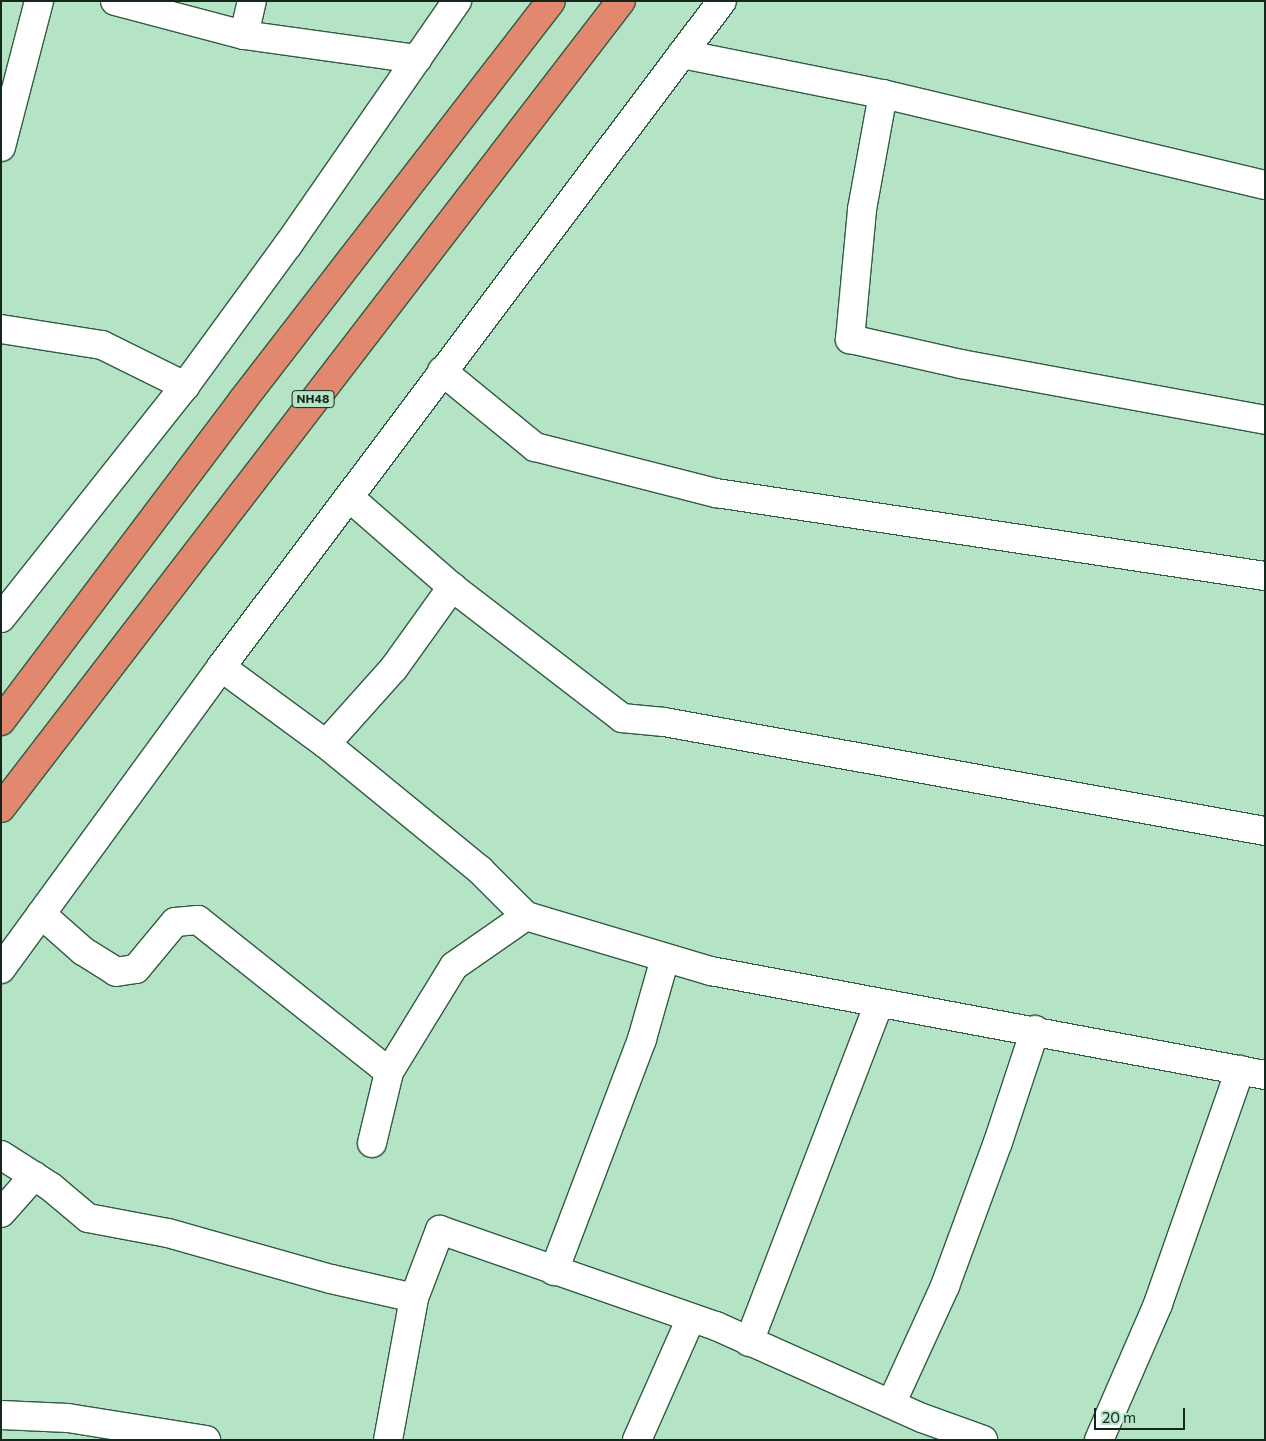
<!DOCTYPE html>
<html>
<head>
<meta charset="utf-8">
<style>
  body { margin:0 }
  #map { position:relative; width:1266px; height:1441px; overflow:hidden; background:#b4e3c5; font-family:Commissioner,sans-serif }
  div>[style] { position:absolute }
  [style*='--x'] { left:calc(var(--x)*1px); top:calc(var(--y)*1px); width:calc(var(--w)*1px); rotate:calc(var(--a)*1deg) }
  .roads { filter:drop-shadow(1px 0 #305b42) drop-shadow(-1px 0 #305b42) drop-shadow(0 1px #305b42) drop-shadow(0 -1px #305b42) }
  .street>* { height:28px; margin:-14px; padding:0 14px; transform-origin:14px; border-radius:14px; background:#fff }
  .secondary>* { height:28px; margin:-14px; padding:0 14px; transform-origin:14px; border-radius:14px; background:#fff }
  .highway>* { height:28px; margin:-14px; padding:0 14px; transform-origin:14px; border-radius:14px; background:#e2886e }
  span { translate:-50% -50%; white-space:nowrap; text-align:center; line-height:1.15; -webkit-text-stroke:4.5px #b4e3c5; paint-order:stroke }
  .shield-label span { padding:1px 4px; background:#b4e3c5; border:1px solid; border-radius:4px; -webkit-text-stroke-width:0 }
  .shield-label { font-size:12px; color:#15271c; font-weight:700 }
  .frame { position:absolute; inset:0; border:2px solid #15271c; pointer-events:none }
  .scale { position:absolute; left:1094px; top:1408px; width:91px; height:22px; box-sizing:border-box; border:2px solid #15271c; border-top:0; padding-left:6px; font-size:15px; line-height:18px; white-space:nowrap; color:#15271c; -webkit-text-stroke:4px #b4e3c5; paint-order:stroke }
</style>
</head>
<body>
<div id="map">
  <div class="roads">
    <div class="street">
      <i style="--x:115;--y:1;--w:133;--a:14.8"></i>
      <i style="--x:244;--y:35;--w:175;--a:7.9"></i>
      <i style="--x:244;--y:35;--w:35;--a:-77"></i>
      <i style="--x:682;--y:54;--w:205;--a:11.3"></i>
      <i style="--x:883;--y:94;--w:393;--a:13.4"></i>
      <i style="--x:883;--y:94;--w:118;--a:100.3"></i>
      <i style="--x:862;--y:210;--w:130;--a:95.3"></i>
      <i style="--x:850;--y:339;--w:114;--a:12.7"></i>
      <i style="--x:961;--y:364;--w:309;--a:10.4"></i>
      <i style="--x:1;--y:147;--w:151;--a:-75.4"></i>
      <i style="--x:1;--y:329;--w:102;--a:9"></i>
      <i style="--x:102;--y:345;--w:93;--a:26.3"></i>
      <i style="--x:442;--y:371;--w:120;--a:39.3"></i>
      <i style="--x:535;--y:447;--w:187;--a:14.3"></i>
      <i style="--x:716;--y:493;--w:555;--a:8.6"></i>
      <i style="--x:350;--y:498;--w:135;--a:41.1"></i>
      <i style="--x:452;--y:587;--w:215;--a:37.6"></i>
      <i style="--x:622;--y:718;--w:42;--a:5.4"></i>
      <i style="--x:664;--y:722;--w:611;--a:10.28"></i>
      <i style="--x:221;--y:667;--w:130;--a:36.3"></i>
      <i style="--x:326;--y:744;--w:102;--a:-48.2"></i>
      <i style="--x:394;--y:668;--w:100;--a:-54.4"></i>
      <i style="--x:326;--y:744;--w:199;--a:39.3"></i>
      <i style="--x:480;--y:870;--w:65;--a:45"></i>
      <i style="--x:526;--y:916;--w:193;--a:16.6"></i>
      <i style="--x:711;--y:971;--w:564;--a:10.63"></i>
      <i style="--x:41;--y:914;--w:56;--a:41.4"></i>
      <i style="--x:83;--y:951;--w:39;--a:32"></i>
      <i style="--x:116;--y:972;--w:20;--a:-9"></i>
      <i style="--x:136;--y:969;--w:61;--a:-50.3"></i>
      <i style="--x:175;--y:922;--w:23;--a:-5"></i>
      <i style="--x:198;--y:920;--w:244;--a:38.5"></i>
      <i style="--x:389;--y:1072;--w:124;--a:-58.5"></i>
      <i style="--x:454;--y:966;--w:88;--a:-34.8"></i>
      <i style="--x:372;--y:1143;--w:73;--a:-76.5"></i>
      <i style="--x:1;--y:1155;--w:59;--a:32.6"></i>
      <i style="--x:51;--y:1187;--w:48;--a:40"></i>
      <i style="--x:88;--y:1218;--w:81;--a:10.6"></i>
      <i style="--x:168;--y:1233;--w:169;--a:15.8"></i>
      <i style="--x:331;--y:1279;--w:85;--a:12.9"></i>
      <i style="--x:1;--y:1213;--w:50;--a:-48.3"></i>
      <i style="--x:554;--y:1271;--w:248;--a:-69.2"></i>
      <i style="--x:642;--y:1039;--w:84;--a:-74.1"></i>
      <i style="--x:749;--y:1342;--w:363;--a:-69"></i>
      <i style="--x:892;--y:1402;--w:128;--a:-65.4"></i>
      <i style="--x:945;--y:1286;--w:153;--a:-69.8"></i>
      <i style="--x:998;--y:1142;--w:118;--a:-71.7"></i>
      <i style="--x:1;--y:1415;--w:67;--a:2.6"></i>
      <i style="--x:68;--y:1418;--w:140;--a:9.1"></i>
      <i style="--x:388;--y:1440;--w:144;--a:-79.6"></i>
      <i style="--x:414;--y:1298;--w:73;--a:-69.1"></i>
      <i style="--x:440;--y:1230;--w:292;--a:19.2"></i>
      <i style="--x:716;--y:1326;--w:226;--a:24.1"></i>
      <i style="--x:922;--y:1418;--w:65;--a:19.8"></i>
      <i style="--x:637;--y:1440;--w:133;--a:-66.1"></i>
      <i style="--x:1099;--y:1440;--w:148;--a:-66.5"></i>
      <i style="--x:1158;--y:1304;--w:248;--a:-70.7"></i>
    </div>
    <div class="secondary">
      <i style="--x:1;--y:618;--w:296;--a:-51.6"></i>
      <i style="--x:185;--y:386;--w:175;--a:-53.9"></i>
      <i style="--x:288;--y:245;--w:297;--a:-55.3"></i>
      <i style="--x:1;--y:969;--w:374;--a:-53.9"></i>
      <i style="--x:221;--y:667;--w:833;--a:-53.05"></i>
    </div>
    <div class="highway">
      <i style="--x:1;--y:721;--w:401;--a:-53"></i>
      <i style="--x:242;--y:401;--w:505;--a:-52.31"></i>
      <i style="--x:1;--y:808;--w:1018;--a:-52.47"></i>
    </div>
  </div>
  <div class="shield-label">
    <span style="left:313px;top:399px">NH48</span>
  </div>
  <div class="frame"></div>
  <div class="scale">20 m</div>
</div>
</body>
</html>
